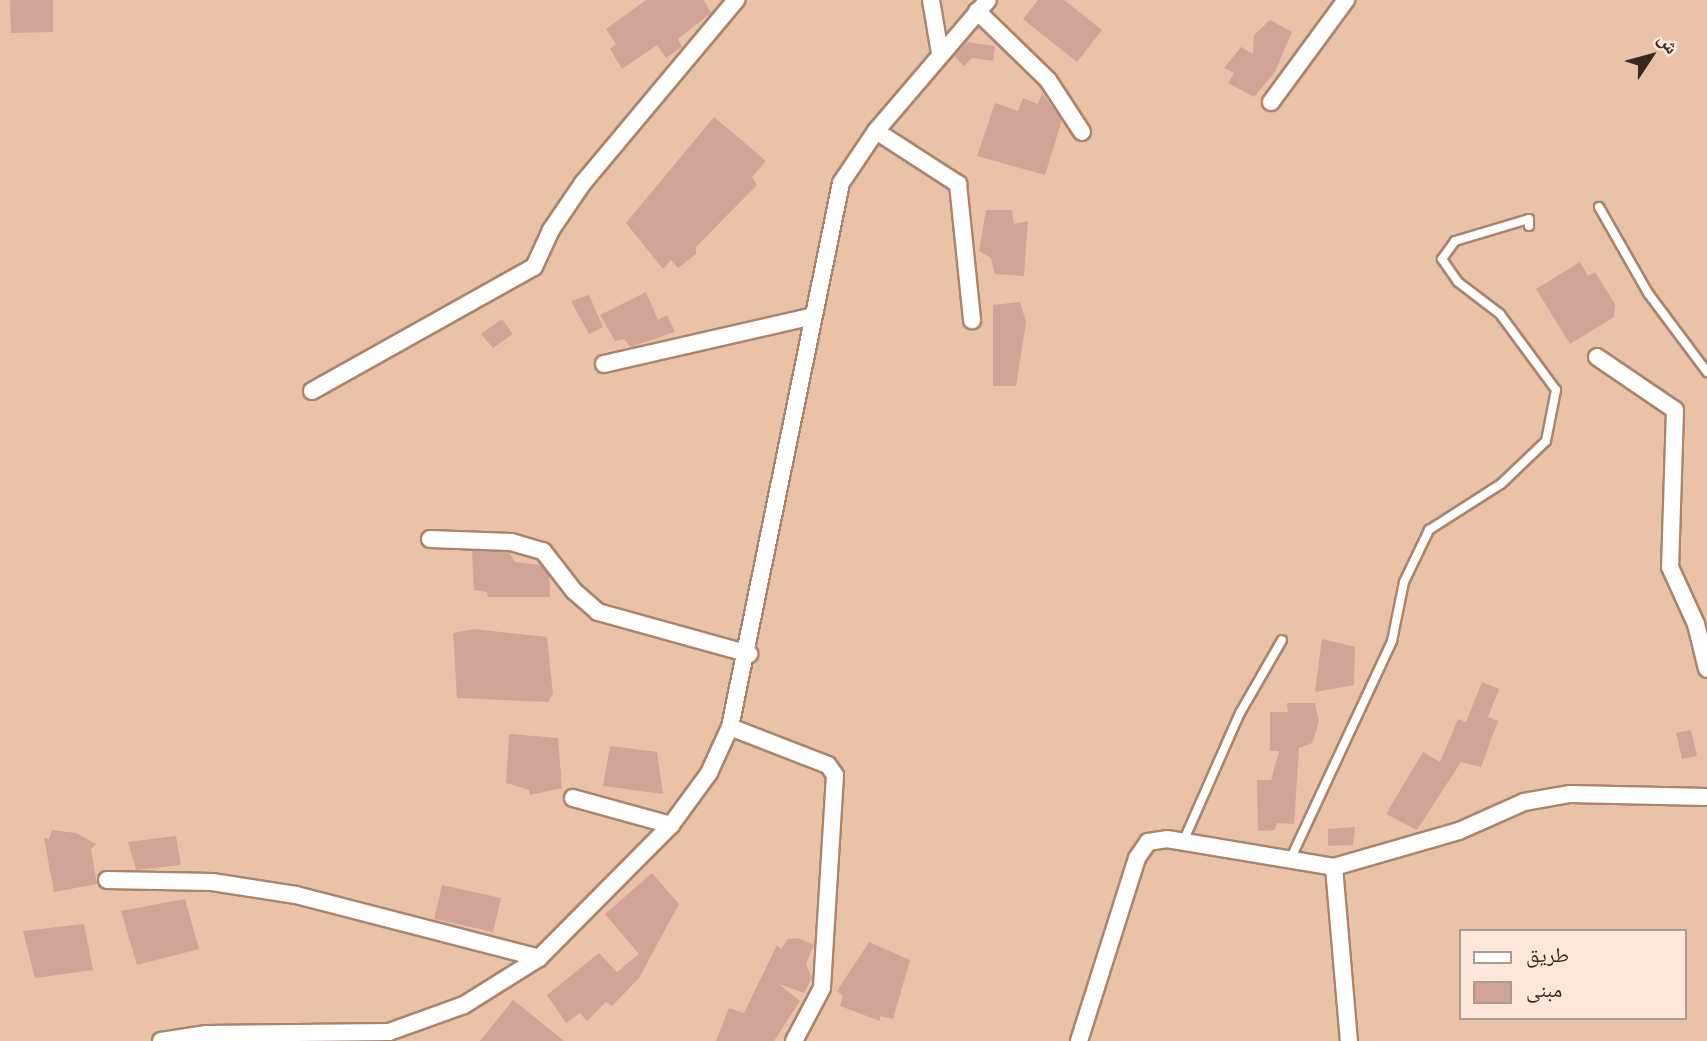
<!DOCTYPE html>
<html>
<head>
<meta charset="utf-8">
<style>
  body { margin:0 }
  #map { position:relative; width:1707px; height:1041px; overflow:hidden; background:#eac2a8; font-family:"Space Grotesk","Noto Naskh Arabic",sans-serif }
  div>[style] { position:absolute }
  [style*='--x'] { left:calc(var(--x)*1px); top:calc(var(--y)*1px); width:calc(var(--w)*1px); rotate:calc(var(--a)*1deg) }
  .building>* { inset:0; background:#d2a498 }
  .roads { filter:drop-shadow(2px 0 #aa856c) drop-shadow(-2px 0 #aa856c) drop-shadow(0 2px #aa856c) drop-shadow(0 -2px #aa856c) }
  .service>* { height:8px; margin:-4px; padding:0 4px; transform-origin:4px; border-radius:4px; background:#fff }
  .minor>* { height:16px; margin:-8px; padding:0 8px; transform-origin:8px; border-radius:8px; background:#fff }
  span { translate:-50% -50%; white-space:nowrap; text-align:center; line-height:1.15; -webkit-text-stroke:7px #fce7da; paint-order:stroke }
  .legend { position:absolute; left:1459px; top:929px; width:228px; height:91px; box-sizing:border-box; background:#fce7da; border:2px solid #ae9b90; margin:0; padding:9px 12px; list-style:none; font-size:21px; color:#392a20 }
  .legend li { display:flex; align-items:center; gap:14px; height:35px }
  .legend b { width:35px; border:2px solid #ae9b90 }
  .north { position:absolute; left:1616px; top:21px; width:70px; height:70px; -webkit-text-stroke:5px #fce7da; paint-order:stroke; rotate:54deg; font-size:19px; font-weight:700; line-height:28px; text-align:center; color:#392a20 }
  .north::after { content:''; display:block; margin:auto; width:24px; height:32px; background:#392a20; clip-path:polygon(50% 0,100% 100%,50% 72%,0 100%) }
</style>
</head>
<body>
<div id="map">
  <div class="building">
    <i style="clip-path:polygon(10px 0,53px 0,53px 32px,11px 33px)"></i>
    <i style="clip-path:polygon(646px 0,704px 0,711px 13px,678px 39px,682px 47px,666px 58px,657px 45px,622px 69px,610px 49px,616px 44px,606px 29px)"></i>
    <i style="clip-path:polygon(1038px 0,1064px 0,1102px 30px,1077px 62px,1023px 19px)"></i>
    <i style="clip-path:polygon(1270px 20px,1292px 32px,1275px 72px,1254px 97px,1228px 83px,1234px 73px,1224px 68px,1241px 47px,1253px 54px,1254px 35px)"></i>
    <i style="clip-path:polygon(967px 42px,995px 46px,993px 61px,972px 58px,964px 66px,954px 56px)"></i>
    <i style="clip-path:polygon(1042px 93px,1062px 120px,1045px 175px,977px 156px,995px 103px,1018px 111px,1023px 98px,1038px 104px)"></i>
    <i style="clip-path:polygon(714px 117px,766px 161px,752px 177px,757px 185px,696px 247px,696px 254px,678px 268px,671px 260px,663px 269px,626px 223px)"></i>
    <i style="clip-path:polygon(986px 210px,1012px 210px,1014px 224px,1028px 221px,1024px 276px,995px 274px,991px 258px,979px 251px)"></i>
    <i style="clip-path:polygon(1580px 262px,1588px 276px,1595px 272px,1615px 304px,1614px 317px,1570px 344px,1536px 289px)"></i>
    <i style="clip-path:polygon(646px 292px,658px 320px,667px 315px,675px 332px,630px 347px,624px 339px,615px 341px,600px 315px)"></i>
    <i style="clip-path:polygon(589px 295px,603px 327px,589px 334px,571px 301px)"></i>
    <i style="clip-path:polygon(1020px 302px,1026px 322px,1016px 386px,993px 386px,993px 305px)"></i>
    <i style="clip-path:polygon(502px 319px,513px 334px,493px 348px,481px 334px)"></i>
    <i style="clip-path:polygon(472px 551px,509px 552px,515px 562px,540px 565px,549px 575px,550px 597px,488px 597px,487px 592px,474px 590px)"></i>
    <i style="clip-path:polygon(474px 629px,547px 637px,553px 694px,548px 702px,457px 698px,453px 633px)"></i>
    <i style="clip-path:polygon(1322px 639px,1355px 647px,1354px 685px,1315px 692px)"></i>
    <i style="clip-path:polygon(1482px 682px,1499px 689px,1488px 717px,1498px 721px,1481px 767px,1461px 762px,1417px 830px,1386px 814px,1423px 752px,1440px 762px,1458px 719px,1466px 722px)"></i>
    <i style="clip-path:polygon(1287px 703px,1315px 703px,1319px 722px,1312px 743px,1299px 748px,1294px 824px,1277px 823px,1275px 830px,1258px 831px,1257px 780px,1271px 780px,1279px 751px,1270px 751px,1270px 712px,1288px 712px)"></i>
    <i style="clip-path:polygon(1691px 730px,1697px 756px,1682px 759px,1676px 733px)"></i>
    <i style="clip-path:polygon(509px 734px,558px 738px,562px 788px,530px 795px,529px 790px,506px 783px)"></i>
    <i style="clip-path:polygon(610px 746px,657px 752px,663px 794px,603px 786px)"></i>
    <i style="clip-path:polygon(1355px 827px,1353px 845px,1328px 846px,1328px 829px)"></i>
    <i style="clip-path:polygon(52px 830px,76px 833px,96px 844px,91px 849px,97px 884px,54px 892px,44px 838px,49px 839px)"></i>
    <i style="clip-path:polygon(176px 836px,181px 865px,136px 870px,128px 842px)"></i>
    <i style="clip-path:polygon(652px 873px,679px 904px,639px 978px,612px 1006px,606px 1002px,587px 1021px,580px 1013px,566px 1023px,547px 995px,599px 953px,617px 972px,639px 954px,605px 914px)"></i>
    <i style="clip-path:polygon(442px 885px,501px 898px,493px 932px,434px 919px)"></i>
    <i style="clip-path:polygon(185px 899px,199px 949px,137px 965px,121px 911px)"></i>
    <i style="clip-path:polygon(84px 924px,93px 970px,35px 978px,23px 931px)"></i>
    <i style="clip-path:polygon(798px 938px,814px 945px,806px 964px,812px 978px,804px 993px,779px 984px,800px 1001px,774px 1041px,716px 1041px,729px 1008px,744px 1013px,777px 945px,781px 949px,788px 939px)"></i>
    <i style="clip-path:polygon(869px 942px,910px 960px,893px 1019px,880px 1016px,880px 1021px,840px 1006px,843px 996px,837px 991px)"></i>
    <i style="clip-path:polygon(513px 1000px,547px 1027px,564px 1041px,480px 1041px)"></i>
  </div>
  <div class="roads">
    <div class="service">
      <i style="--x:1599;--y:207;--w:99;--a:60.3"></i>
      <i style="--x:1648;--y:293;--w:99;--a:53.2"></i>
      <i style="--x:1183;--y:842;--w:141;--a:-66.2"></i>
      <i style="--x:1240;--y:713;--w:84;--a:-60.1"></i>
      <i style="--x:1290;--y:860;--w:242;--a:-65"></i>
      <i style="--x:1392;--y:641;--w:60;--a:-78.5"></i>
      <i style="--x:1404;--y:582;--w:58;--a:-64.3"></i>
      <i style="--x:1429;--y:530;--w:85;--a:-32.6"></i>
      <i style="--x:1501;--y:484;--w:62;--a:-43.7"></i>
      <i style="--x:1546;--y:441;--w:52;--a:-78.9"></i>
      <i style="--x:1556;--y:390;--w:94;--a:-126.4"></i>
      <i style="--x:1500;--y:314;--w:53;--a:-142.7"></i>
      <i style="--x:1458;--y:282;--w:28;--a:-125"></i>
      <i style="--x:1442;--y:259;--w:22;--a:-54"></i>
      <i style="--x:1455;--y:241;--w:77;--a:-16.6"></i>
      <i style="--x:1529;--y:219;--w:7;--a:90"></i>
    </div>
    <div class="minor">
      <i style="--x:931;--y:0;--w:54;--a:80.4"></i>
      <i style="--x:977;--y:11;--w:99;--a:44.2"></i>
      <i style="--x:1048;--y:80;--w:62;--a:56.8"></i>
      <i style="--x:1271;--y:102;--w:127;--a:-53.7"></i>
      <i style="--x:876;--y:131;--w:98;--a:32.9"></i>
      <i style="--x:958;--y:184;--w:137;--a:84.1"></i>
      <i style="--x:1597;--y:357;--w:94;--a:34.2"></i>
      <i style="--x:1675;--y:410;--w:157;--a:91.8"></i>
      <i style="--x:1670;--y:567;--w:63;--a:65.5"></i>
      <i style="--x:1696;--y:624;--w:46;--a:76.3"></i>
      <i style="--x:604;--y:364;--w:214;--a:-12.9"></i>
      <i style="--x:312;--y:391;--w:254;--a:-29.2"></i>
      <i style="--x:534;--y:267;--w:41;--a:-65.3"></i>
      <i style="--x:551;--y:230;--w:57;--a:-55.8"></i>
      <i style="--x:583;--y:183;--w:239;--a:-50.1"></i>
      <i style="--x:430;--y:539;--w:81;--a:2.1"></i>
      <i style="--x:511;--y:542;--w:33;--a:16"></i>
      <i style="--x:543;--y:551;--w:51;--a:52.2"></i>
      <i style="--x:574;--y:591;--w:32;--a:41"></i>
      <i style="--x:598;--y:612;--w:157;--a:15.5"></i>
      <i style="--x:730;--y:727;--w:105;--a:21.2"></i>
      <i style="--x:828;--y:765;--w:12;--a:55"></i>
      <i style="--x:835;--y:775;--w:213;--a:93.5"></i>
      <i style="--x:822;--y:988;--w:60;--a:117.8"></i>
      <i style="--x:573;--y:798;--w:102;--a:15.4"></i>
      <i style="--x:1334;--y:867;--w:175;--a:85.1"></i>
      <i style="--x:107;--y:880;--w:105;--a:1.1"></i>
      <i style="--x:212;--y:882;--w:85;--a:8.8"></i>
      <i style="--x:296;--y:895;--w:251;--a:14.5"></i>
      <i style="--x:161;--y:1041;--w:46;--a:-8.8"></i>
      <i style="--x:206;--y:1034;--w:183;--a:-0.6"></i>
      <i style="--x:389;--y:1032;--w:80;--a:-19.8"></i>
      <i style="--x:464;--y:1005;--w:89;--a:-32.1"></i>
      <i style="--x:539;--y:958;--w:187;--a:-45.2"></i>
      <i style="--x:671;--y:825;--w:64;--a:-53.8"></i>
      <i style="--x:709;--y:773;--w:51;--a:-65.5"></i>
      <i style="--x:730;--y:727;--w:555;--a:-78.47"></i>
      <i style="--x:841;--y:183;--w:63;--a:-56.1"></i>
      <i style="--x:876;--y:131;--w:172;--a:-49.5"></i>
      <i style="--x:1079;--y:1041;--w:192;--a:-72.4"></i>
      <i style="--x:1137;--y:858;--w:19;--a:-55"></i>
      <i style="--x:1148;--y:842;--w:19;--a:-9"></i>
      <i style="--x:1167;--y:839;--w:169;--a:9.5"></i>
      <i style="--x:1334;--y:867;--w:130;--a:-16.1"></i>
      <i style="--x:1459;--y:831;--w:71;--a:-24"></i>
      <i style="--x:1524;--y:802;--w:47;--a:-9.9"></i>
      <i style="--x:1570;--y:794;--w:137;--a:1.3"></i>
    </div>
  </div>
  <ul class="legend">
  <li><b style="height:9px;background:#fff"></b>طريق</li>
  <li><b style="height:19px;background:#d2a498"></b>مبنى</li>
  </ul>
  <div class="north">ش</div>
</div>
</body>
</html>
